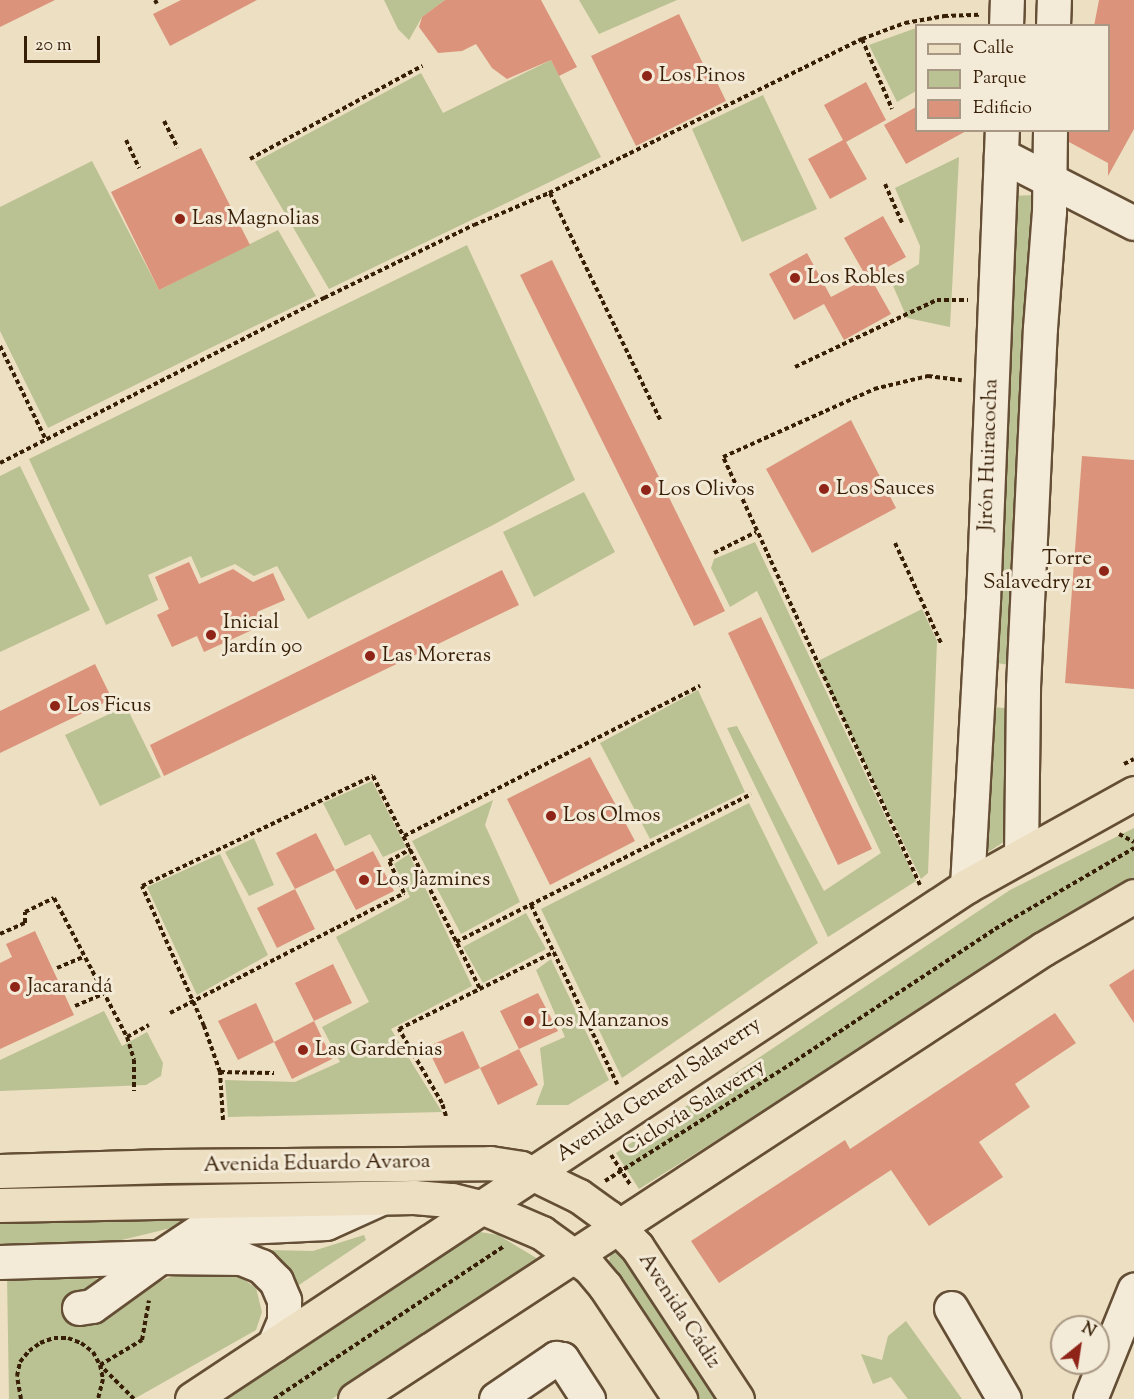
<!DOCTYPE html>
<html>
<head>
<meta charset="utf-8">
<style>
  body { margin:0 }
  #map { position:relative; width:1134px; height:1399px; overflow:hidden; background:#eddfc1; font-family:"Sorts Mill Goudy",serif }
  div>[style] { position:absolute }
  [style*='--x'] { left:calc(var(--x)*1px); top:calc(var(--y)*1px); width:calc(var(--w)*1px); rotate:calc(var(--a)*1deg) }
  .green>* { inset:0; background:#bac192 }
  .building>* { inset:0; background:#db937c }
  .path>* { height:4px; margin-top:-2px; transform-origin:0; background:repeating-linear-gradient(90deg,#371e06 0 4.5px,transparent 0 7.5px) }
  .roads { filter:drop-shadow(2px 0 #644e35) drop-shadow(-2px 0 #644e35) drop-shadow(0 2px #644e35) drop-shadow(0 -2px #644e35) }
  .minor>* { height:33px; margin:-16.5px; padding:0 16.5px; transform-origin:16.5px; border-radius:16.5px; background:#f3ead7 }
  .major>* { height:33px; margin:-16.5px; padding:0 16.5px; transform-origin:16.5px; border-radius:16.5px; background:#eddfc1 }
  .dots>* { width:16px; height:16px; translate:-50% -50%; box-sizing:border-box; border:3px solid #f3ead7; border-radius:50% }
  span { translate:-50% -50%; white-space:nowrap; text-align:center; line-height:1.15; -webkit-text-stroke:6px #f3ead7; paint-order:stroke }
  .poi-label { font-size:21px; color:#371e06 }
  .left { translate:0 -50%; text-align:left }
  .right { translate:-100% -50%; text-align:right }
  .street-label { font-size:21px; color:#371e06 }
  .legend { position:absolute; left:915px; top:24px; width:195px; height:108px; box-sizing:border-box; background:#f3ead7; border:2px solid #a89883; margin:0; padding:8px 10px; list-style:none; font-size:18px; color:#371e06 }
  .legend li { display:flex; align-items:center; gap:12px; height:30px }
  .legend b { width:30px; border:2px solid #a89883 }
  .north { position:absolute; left:1050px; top:1315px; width:60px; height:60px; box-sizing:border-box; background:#f3ead7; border:2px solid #a89883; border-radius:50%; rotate:30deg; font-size:16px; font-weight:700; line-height:24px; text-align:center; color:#371e06 }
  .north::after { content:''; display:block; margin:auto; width:21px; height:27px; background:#8f2418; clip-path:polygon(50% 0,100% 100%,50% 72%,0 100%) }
  .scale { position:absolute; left:24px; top:36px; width:76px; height:27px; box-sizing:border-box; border:3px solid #371e06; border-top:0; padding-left:8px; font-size:18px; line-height:21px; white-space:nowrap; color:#371e06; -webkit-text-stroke:4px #f3ead7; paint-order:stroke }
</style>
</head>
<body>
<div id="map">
  <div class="green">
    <i style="clip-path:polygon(384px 0,445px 0,422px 17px,409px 40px,398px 29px)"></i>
    <i style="clip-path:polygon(579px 0,677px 0,599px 34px)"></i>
    <i style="clip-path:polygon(916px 28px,916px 91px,897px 102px,869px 45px)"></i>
    <i style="clip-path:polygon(551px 60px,601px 157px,329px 289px,255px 162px,421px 73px,443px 113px)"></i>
    <i style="clip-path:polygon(763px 95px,817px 209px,742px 242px,692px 129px)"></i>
    <i style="clip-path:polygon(959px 157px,950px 327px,907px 318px,891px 281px,919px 264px,920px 246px,895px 188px)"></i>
    <i style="clip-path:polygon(92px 161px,159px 290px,278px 230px,316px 296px,48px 428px,0 331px,0 207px)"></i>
    <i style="clip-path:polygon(1036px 195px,1014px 666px,992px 662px,1012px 196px)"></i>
    <i style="clip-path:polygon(467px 245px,575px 480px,493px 525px,308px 619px,277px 566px,254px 576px,235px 564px,201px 578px,191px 556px,148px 575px,158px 600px,106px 625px,29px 459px)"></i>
    <i style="clip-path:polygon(20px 466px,90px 610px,0 652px,0 476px)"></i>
    <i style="clip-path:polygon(584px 492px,615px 552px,534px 597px,503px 532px)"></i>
    <i style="clip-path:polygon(755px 542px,916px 881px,828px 937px,727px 728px,737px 726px,824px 891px,881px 853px,757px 591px,730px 607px,711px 568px,714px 559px)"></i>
    <i style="clip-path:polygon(922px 609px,937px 641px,928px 873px,921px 879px,816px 662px)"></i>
    <i style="clip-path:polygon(698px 690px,745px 792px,650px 839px,600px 743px)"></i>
    <i style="clip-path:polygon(126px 706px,161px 777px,100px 806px,65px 735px)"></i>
    <i style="clip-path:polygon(993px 707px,1015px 709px,1007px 840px,985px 854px)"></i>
    <i style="clip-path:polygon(372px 781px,406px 847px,383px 857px,370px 834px,345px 846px,323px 803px)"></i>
    <i style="clip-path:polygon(493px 800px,485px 825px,520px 902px,461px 934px,412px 841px)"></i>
    <i style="clip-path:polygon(749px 803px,818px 943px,622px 1078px,541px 909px)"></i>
    <i style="clip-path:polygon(1134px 828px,1134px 883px,1040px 937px,639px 1189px,616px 1153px,1010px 890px)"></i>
    <i style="clip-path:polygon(254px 838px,274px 885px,249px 896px,225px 852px)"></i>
    <i style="clip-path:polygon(220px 854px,268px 955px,197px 995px,147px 887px)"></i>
    <i style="clip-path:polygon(409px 854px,472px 986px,391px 1029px,442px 1112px,228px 1117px,225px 1080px,295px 1082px,340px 1062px,322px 1027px,369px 1002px,336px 937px,410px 897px,394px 864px)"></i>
    <i style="clip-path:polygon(526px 913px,546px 949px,483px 983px,463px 947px)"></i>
    <i style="clip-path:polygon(551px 959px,609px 1080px,568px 1105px,536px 1105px,544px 1084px,540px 1048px,565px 1037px,536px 970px)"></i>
    <i style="clip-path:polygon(104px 1011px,122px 1046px,147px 1032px,163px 1063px,161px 1076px,146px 1085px,0 1091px,0 1060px)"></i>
    <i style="clip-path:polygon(291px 1213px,200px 1221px,101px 1245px,0 1246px,0 1221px)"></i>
    <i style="clip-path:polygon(474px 1231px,498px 1235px,538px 1259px,332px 1399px,226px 1399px)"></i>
    <i style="clip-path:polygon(364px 1235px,366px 1240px,296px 1287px,283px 1264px,267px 1250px,313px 1251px)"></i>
    <i style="clip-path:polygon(619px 1245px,722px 1399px,700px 1399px,609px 1262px,611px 1250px)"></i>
    <i style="clip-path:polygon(7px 1274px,158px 1282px,173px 1276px,239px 1276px,256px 1288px,262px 1312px,256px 1330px,134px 1399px,9px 1399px)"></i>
    <i style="clip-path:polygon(906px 1321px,962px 1399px,908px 1399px,891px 1377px,873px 1384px,861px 1354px,882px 1360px,888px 1336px)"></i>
  </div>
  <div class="building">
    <i style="clip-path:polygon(0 0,55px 0,0 27px)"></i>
    <i style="clip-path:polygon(181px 0,257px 0,170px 46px,153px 14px)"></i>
    <i style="clip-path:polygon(445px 0,541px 0,577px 67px,559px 76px,551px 60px,507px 79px,492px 68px,476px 44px,462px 51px,438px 53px,419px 27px,422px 17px)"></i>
    <i style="clip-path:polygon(1099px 0,1134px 0,1134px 129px,1108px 176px,1108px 163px,1069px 142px,1069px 130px,1108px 130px,1108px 26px,1094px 26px)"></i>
    <i style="clip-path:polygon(679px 14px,708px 74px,712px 72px,726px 101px,636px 146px,591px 56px)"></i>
    <i style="clip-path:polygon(866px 82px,886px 120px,846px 142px,867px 179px,830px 199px,808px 159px,843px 140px,824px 105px)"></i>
    <i style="clip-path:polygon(916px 107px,916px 130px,968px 130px,906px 164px,884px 125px)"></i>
    <i style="clip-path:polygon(201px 148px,250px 245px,159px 290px,111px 192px)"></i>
    <i style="clip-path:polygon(883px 216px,906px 257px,870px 277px,891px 314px,844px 340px,824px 304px,794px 320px,769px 274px,807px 253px,831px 297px,867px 278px,844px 238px)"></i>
    <i style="clip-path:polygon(552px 260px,725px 611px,694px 626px,520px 275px)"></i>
    <i style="clip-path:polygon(851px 420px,896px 508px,812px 553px,766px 469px)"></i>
    <i style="clip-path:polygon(1082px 456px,1134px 460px,1134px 689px,1065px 683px)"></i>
    <i style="clip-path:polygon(189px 562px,199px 584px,233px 569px,253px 582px,273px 573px,285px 600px,257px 612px,263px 625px,204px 652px,197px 636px,172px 647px,157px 615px,169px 609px,155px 577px)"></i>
    <i style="clip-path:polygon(502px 570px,519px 605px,164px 776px,150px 745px)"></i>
    <i style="clip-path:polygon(761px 617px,872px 849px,838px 865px,728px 633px)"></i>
    <i style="clip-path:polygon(95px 664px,112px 699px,0 753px,0 711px)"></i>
    <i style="clip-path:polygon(590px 757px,635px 841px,550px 885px,507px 799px)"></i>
    <i style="clip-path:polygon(316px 833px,335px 870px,295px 889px,276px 853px)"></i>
    <i style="clip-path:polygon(373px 851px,394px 891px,356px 910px,335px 870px)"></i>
    <i style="clip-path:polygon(295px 889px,315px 929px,277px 948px,257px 908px)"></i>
    <i style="clip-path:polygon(35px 931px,74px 1015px,0 1049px,0 963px,12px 957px,6px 944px)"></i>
    <i style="clip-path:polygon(333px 964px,352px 1003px,314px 1021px,295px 983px)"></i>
    <i style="clip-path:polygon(1134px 969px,1134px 1023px,1109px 985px)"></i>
    <i style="clip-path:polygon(538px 993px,558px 1031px,519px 1049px,500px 1011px)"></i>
    <i style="clip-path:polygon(256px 1003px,274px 1042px,238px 1060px,218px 1021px)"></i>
    <i style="clip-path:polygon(1055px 1013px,1076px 1043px,1015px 1084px,1030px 1107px,979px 1142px,1003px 1177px,929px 1226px,891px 1170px,719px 1283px,691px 1241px,845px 1140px,850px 1149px)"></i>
    <i style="clip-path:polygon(314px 1021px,332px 1059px,292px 1079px,274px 1042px)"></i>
    <i style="clip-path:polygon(463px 1031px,480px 1068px,445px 1084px,427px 1047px)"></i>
    <i style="clip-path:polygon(519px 1049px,538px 1085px,498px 1105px,480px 1068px)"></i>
  </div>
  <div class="path">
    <i style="--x:155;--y:0;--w:4;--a:63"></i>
    <i style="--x:862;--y:39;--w:76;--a:66.8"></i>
    <i style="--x:164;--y:121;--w:30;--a:63"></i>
    <i style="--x:126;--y:140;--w:31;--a:65"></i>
    <i style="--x:250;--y:159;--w:196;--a:-28.4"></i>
    <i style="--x:885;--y:184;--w:43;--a:66.4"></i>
    <i style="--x:550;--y:193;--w:254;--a:64.1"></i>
    <i style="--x:0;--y:346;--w:105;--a:63.9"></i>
    <i style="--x:795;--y:367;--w:157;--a:-25.3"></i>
    <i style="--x:937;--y:300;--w:31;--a:0"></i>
    <i style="--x:0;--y:463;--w:364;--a:-27"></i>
    <i style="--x:324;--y:298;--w:167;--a:-26"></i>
    <i style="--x:474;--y:225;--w:82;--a:-23.1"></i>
    <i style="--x:549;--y:193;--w:349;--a:-26.2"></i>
    <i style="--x:862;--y:39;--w:46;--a:-20.4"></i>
    <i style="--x:905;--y:23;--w:40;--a:-10"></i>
    <i style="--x:944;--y:16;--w:35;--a:-2"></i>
    <i style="--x:895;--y:543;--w:112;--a:65.3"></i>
    <i style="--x:714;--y:553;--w:47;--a:-26.6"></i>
    <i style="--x:1124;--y:764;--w:11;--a:-27"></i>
    <i style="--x:1119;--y:834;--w:17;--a:28"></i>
    <i style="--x:404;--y:836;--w:332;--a:-26.9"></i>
    <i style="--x:920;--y:885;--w:471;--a:-114.7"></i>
    <i style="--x:723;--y:457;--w:166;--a:-24.2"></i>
    <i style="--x:874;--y:389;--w:56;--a:-13.5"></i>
    <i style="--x:928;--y:376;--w:34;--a:7"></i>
    <i style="--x:531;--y:905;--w:199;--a:64.3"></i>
    <i style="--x:0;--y:934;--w:27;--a:-24"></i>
    <i style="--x:25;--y:923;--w:11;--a:-90"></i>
    <i style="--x:25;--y:912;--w:32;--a:-26"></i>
    <i style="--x:54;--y:898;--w:157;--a:62.3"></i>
    <i style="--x:127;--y:1037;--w:25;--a:-29"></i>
    <i style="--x:456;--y:942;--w:330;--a:-26.6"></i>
    <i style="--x:57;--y:968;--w:28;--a:-23"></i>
    <i style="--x:75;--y:1006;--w:30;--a:-23"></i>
    <i style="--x:170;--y:1013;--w:263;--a:-27.1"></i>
    <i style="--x:404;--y:893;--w:35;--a:-115"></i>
    <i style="--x:389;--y:861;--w:25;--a:-29"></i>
    <i style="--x:127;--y:1037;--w:24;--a:73"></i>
    <i style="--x:134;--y:1060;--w:31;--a:90"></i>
    <i style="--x:220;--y:1072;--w:54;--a:1.1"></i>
    <i style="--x:446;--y:1116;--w:14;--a:-107"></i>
    <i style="--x:442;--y:1103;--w:86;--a:-120.2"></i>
    <i style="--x:399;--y:1029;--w:173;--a:-26.4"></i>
    <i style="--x:223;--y:1120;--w:48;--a:-93.6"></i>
    <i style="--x:220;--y:1072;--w:49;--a:-109.2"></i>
    <i style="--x:204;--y:1026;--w:153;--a:-113.9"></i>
    <i style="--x:142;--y:886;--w:256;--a:-25.5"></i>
    <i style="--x:373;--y:776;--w:238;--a:63.3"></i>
    <i style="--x:611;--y:1155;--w:35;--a:57"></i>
    <i style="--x:605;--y:1181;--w:218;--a:-32.2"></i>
    <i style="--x:789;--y:1065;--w:247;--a:-33.4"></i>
    <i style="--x:995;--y:929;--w:161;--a:-30.2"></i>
    <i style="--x:21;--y:1399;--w:23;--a:-100"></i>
    <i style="--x:17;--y:1376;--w:14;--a:-78"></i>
    <i style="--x:20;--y:1362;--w:14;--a:-51"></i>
    <i style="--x:29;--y:1351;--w:14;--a:-36"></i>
    <i style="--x:40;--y:1343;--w:15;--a:-20"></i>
    <i style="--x:54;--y:1338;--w:14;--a:0"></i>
    <i style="--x:68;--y:1338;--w:14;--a:21"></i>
    <i style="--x:81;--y:1343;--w:15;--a:37"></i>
    <i style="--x:93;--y:1352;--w:15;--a:62"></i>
    <i style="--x:100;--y:1365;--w:14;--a:78"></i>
    <i style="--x:103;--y:1379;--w:21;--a:104"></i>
    <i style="--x:134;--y:1399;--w:48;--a:-135"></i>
    <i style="--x:100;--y:1365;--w:49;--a:-30.8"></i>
    <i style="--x:142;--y:1340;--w:40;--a:-80"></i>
    <i style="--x:274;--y:1399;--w:275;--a:-33.6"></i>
  </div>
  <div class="roads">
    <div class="minor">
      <i style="--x:1006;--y:26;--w:26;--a:-88"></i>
      <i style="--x:1053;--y:26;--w:26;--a:-88"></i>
      <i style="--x:1001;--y:155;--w:149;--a:27.1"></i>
      <i style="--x:1021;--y:856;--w:169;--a:-89.3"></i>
      <i style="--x:1023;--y:687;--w:359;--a:-87.3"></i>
      <i style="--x:1040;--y:328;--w:116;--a:-85.6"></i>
      <i style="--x:1049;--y:212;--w:82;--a:-89.3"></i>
      <i style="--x:967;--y:886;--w:286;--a:-86.8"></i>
      <i style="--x:983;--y:600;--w:470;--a:-87.7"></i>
      <i style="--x:0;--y:1262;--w:160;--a:-1.8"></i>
      <i style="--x:160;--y:1257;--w:50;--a:-33.7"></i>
      <i style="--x:202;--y:1229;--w:124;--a:-2.8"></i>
      <i style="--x:326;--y:1223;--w:60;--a:-24.4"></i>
      <i style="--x:79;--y:1308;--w:13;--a:-9"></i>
      <i style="--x:92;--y:1306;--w:84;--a:-35.8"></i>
      <i style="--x:160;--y:1257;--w:81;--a:0.7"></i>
      <i style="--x:241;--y:1258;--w:22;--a:22"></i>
      <i style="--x:261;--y:1266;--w:21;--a:45"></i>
      <i style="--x:276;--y:1281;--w:21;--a:67"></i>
      <i style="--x:284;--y:1300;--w:21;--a:90"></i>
      <i style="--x:284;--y:1321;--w:26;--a:113"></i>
      <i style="--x:951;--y:1308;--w:105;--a:59.8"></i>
      <i style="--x:496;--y:1399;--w:73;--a:-34.3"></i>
      <i style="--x:556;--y:1358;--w:6;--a:9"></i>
      <i style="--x:562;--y:1359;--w:48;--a:57"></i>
      <i style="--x:1090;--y:1399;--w:118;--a:-68"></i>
    </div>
    <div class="major">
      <i style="--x:0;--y:1171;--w:167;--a:-1.7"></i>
      <i style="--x:167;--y:1166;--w:323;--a:-0.5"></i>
      <i style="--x:490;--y:1163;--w:31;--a:9"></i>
      <i style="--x:521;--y:1168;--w:64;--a:25.8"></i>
      <i style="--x:579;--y:1196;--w:36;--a:36"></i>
      <i style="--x:608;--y:1217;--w:42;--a:46"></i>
      <i style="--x:637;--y:1247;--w:182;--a:56.7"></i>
      <i style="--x:0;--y:1205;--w:414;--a:-1.1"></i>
      <i style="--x:414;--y:1197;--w:38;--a:5"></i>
      <i style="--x:452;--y:1200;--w:33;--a:14"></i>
      <i style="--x:484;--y:1208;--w:63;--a:23.3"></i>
      <i style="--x:542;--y:1233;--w:58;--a:35.9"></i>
      <i style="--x:589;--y:1267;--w:25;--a:50"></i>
      <i style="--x:605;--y:1286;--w:136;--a:56.4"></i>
      <i style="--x:192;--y:1399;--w:929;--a:-33.5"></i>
      <i style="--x:967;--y:886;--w:191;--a:-29.1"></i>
      <i style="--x:355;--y:1399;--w:822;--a:-33.19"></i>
      <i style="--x:1043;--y:949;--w:105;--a:-30.2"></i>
    </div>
  </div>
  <div class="dots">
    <i style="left:647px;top:76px;background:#8f2418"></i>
    <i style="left:180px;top:219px;background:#8f2418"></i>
    <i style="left:795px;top:278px;background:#8f2418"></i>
    <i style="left:824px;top:489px;background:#8f2418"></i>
    <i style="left:646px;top:490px;background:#8f2418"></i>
    <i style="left:1104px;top:571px;background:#8f2418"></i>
    <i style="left:211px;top:635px;background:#8f2418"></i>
    <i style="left:370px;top:656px;background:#8f2418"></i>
    <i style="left:55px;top:706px;background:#8f2418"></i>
    <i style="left:551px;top:816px;background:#8f2418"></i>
    <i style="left:364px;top:880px;background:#8f2418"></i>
    <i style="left:15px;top:987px;background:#8f2418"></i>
    <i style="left:529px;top:1021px;background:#8f2418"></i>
    <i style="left:303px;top:1050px;background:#8f2418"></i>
  </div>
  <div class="poi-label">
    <span class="left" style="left:659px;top:76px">Los Pinos</span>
    <span class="left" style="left:192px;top:219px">Las Magnolias</span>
    <span class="left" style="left:807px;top:278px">Los Robles</span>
    <span class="left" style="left:836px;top:489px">Los Sauces</span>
    <span class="left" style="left:658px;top:490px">Los Olivos</span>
    <span class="right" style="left:1092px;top:571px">Torre<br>Salavedry 21</span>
    <span class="left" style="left:223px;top:635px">Inicial<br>Jardín 90</span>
    <span class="left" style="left:382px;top:656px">Las Moreras</span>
    <span class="left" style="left:67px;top:706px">Los Ficus</span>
    <span class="left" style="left:563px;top:816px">Los Olmos</span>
    <span class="left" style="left:376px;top:880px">Los Jazmines</span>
    <span class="left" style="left:27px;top:987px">Jacarandá</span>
    <span class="left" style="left:541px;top:1021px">Los Manzanos</span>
    <span class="left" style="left:315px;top:1050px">Las Gardenias</span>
  </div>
  <div class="street-label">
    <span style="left:989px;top:455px;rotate:-88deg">Jirón Huiracocha</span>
    <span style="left:659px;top:1090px;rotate:-34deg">Avenida General Salaverry</span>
    <span style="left:694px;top:1108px;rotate:-32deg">Ciclovía Salaverry</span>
    <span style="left:317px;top:1164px;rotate:-1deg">Avenida Eduardo Avaroa</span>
    <span style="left:679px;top:1311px;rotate:57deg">Avenida Cádiz</span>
  </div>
  <ul class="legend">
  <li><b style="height:8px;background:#eddfc1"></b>Calle</li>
  <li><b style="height:16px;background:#bac192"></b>Parque</li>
  <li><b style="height:16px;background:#db937c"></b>Edificio</li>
  </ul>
  <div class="north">N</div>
  <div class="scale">20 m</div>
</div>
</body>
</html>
